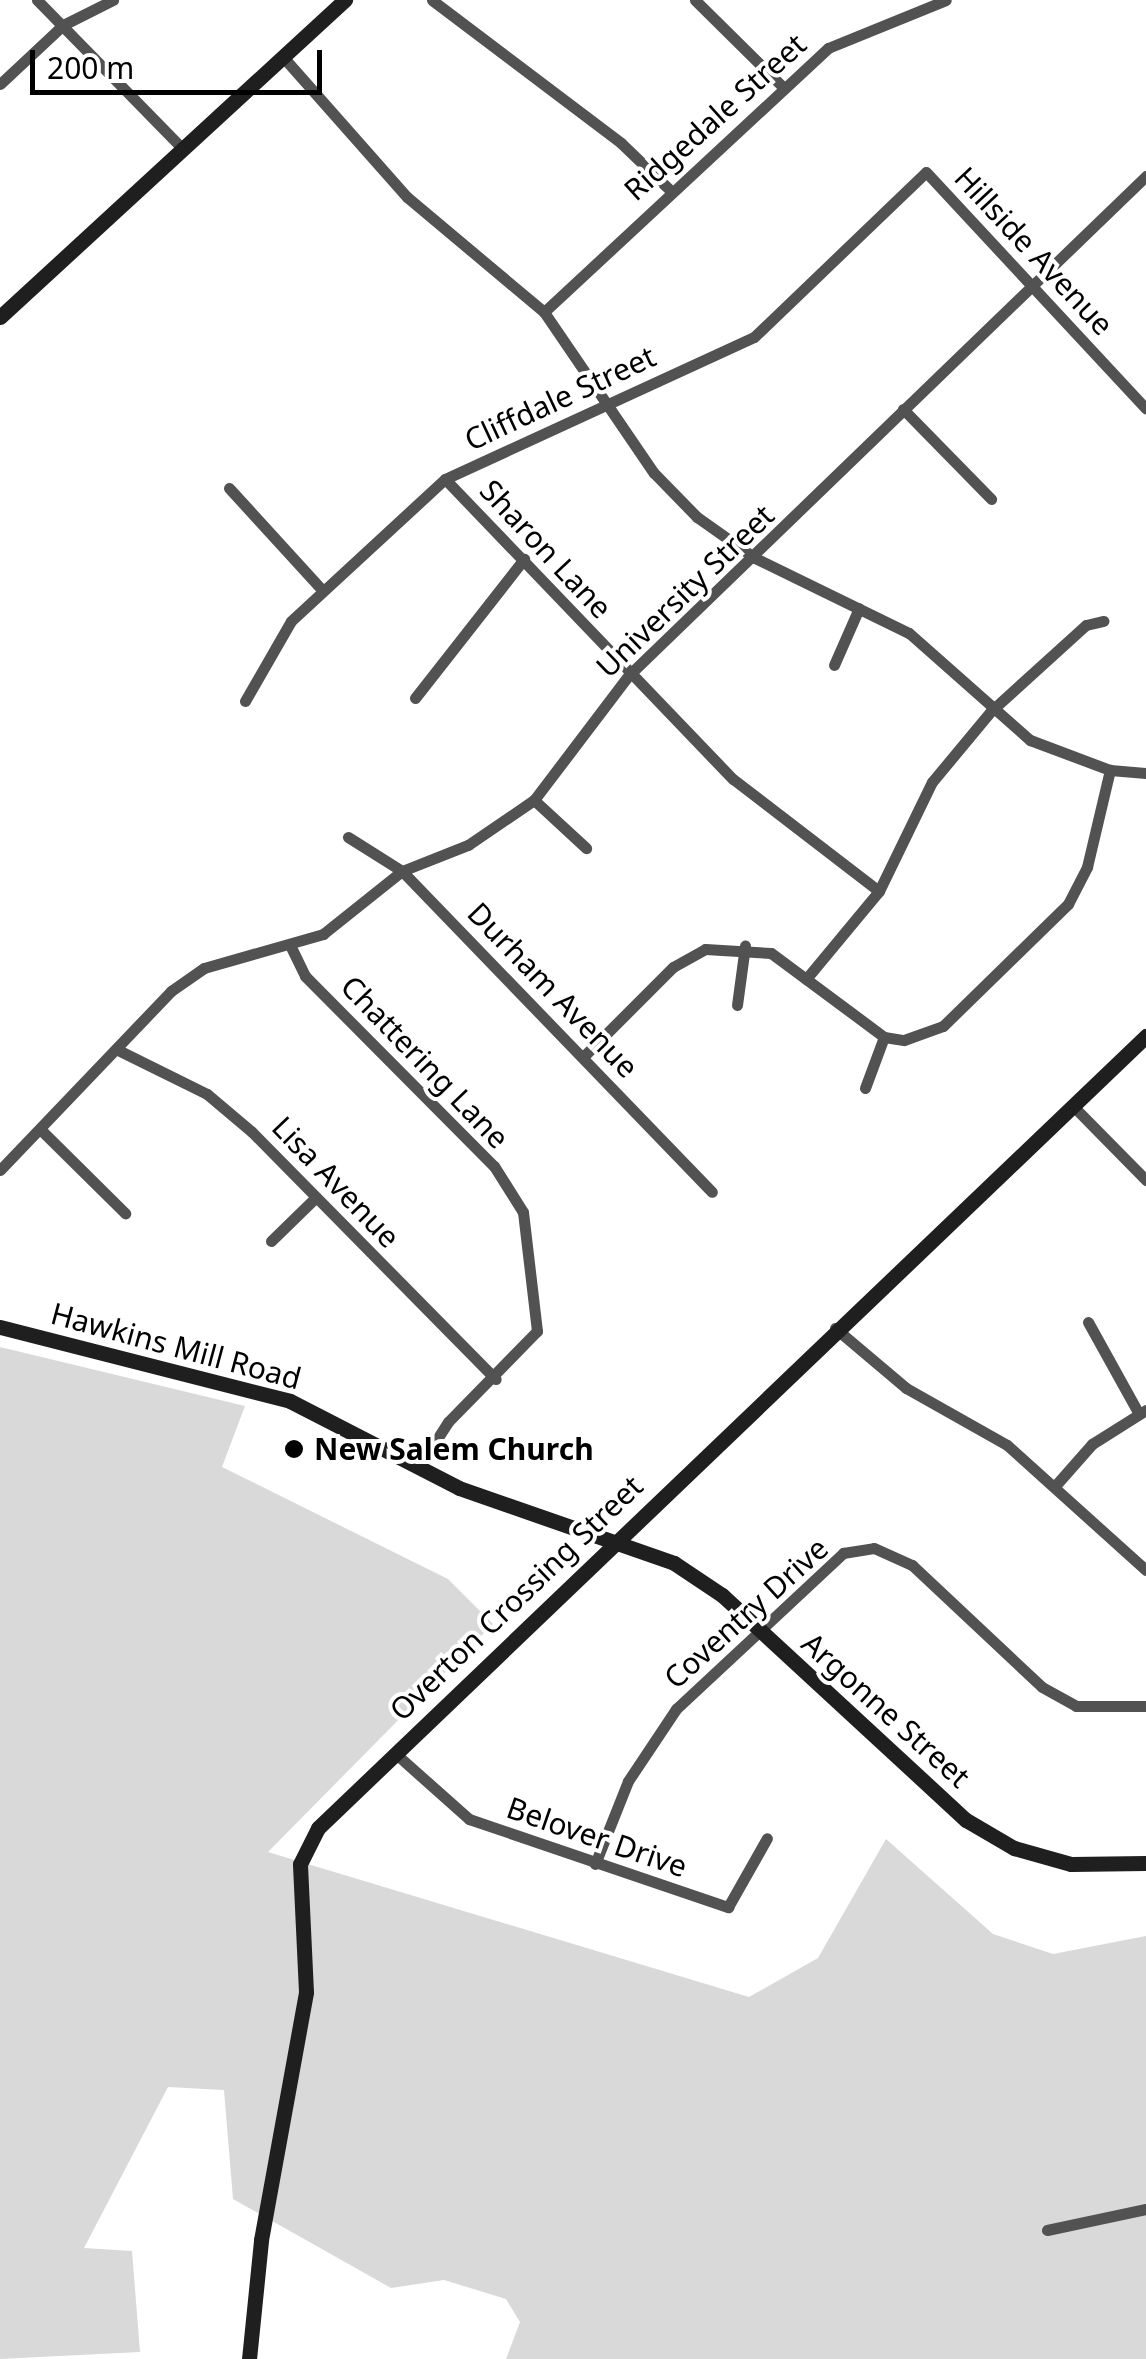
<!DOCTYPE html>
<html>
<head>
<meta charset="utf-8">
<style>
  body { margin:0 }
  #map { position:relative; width:1146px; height:2359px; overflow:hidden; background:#fff; font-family:"Noto Sans",sans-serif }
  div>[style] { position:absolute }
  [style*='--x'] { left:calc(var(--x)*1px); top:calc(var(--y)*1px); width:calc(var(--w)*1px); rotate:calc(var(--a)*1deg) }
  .green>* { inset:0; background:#d9d9d9 }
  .street>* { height:11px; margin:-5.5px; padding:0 5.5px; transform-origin:5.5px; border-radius:5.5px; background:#525252 }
  .secondary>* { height:15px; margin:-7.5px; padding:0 7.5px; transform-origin:7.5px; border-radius:7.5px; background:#1f1f1f }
  .dots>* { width:28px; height:28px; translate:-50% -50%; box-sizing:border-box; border:5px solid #fff; border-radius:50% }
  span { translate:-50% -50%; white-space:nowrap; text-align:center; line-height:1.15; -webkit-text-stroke:8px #fff; paint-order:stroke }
  .street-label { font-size:30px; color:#000 }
  .poi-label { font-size:30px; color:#000; font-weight:700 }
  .left { translate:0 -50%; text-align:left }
  .scale { position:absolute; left:30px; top:50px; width:292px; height:45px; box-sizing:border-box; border:5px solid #000; border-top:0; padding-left:12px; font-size:30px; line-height:35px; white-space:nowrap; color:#000; -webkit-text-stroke:8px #fff; paint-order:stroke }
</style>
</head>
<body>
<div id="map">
  <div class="green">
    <i style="clip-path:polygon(0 1347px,245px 1406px,222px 1467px,448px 1579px,493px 1624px,268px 1852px,749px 1997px,818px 1958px,886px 1839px,993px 1934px,1053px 1954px,1146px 1936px,1146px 2359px,506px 2359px,520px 2322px,506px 2299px,444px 2280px,391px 2288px,233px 2199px,224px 2090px,168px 2087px,84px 2248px,132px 2251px,140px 2352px,0 2359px)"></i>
  </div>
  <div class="street">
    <i style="--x:37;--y:0;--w:204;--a:45.6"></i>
    <i style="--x:432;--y:0;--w:237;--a:37.1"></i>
    <i style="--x:621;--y:143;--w:66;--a:43.8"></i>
    <i style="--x:695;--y:0;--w:121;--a:44.7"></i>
    <i style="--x:284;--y:58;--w:186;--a:48.5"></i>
    <i style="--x:407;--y:197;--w:179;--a:40"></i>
    <i style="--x:544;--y:312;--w:195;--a:55.7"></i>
    <i style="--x:654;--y:473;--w:62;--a:45.7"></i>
    <i style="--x:697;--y:517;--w:71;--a:35.3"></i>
    <i style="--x:755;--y:558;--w:171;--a:26"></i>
    <i style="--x:909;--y:633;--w:162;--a:41.5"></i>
    <i style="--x:1030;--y:740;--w:85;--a:20.6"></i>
    <i style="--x:1110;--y:770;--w:36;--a:5"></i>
    <i style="--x:0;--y:84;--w:86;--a:-43.1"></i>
    <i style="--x:63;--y:25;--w:56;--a:-26.6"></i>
    <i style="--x:544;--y:312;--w:388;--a:-42.9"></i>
    <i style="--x:828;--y:48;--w:127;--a:-22.1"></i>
    <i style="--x:903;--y:409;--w:126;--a:45.6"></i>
    <i style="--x:445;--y:479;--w:416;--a:46.2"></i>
    <i style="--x:733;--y:779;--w:184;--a:37.5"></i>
    <i style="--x:229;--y:488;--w:139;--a:47.6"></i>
    <i style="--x:834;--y:665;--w:62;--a:-66.3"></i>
    <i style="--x:415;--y:698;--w:177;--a:-51.9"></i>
    <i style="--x:245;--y:701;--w:92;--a:-60.1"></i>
    <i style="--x:291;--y:621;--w:209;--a:-42.7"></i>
    <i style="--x:445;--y:479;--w:340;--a:-24.7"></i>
    <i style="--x:754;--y:337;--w:238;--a:-43.8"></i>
    <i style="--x:926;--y:172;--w:323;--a:47.1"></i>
    <i style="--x:534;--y:800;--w:71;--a:42.7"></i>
    <i style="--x:348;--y:837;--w:64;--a:32.2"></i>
    <i style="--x:402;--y:871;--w:446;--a:46"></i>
    <i style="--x:290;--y:945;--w:34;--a:64"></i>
    <i style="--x:305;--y:976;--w:268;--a:45.2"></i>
    <i style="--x:494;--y:1166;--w:54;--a:57.8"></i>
    <i style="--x:523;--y:1212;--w:120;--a:83.3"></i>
    <i style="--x:537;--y:1331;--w:127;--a:134.4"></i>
    <i style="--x:448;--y:1422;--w:54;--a:122.8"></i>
    <i style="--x:806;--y:979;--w:114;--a:-50.3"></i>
    <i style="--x:879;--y:891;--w:121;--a:-64.1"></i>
    <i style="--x:932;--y:782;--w:92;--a:-50.3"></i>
    <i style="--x:991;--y:711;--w:128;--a:-42.2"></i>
    <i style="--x:1086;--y:625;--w:18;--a:-13"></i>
    <i style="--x:737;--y:1005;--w:60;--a:-82.3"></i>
    <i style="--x:118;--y:1050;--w:99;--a:26.3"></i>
    <i style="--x:207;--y:1094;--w:59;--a:40.2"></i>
    <i style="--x:252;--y:1132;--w:347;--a:45.4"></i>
    <i style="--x:584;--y:1056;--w:126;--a:-45"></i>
    <i style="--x:673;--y:967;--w:37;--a:-29"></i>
    <i style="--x:705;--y:949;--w:66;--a:3.5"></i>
    <i style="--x:771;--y:953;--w:141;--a:36.6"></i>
    <i style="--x:884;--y:1037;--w:20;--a:9"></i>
    <i style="--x:904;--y:1040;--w:41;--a:-19.7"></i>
    <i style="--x:943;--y:1026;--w:175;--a:-44.3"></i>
    <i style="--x:1068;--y:904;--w:42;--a:-62.8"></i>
    <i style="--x:1087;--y:867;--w:100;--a:-76.7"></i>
    <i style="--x:865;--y:1088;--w:54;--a:-69.6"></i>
    <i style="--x:1074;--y:1107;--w:103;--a:45.4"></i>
    <i style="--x:40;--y:1129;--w:120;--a:44.7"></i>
    <i style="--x:0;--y:1170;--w:248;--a:-46.3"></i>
    <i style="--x:171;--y:991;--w:40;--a:-34.9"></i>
    <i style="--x:204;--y:968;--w:124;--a:-15.9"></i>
    <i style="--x:323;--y:934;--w:101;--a:-38.6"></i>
    <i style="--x:402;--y:871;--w:71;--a:-21.5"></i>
    <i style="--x:468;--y:845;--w:80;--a:-34.3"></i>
    <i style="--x:534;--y:800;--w:157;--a:-52.8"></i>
    <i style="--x:629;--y:675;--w:719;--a:-43.99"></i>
    <i style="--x:271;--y:1241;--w:62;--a:-44.3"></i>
    <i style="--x:1088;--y:1322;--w:105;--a:61"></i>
    <i style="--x:835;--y:1328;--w:93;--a:40.2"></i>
    <i style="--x:906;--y:1388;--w:116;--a:29.4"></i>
    <i style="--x:1007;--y:1445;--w:187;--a:42"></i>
    <i style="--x:1055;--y:1486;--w:56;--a:-48.6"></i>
    <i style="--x:1092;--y:1444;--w:64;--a:-32.2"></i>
    <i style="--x:396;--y:1754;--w:98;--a:41.7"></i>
    <i style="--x:469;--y:1819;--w:274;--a:18.8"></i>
    <i style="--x:728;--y:1907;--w:79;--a:-60.5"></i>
    <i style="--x:595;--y:1864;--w:89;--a:-68.3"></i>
    <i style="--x:628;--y:1781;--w:87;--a:-56.3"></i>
    <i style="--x:676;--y:1709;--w:229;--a:-43"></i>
    <i style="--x:843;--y:1553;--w:31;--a:-9"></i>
    <i style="--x:874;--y:1548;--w:42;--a:24.1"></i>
    <i style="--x:912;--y:1565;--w:178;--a:43.2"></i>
    <i style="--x:1042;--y:1687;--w:39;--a:29"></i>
    <i style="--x:1076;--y:1706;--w:70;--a:0"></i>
    <i style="--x:1047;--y:2230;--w:101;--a:-12"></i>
  </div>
  <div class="secondary">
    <i style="--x:0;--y:317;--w:469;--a:-42.6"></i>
    <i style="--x:0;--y:1327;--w:299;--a:14.3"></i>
    <i style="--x:290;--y:1401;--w:190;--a:27.2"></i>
    <i style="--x:459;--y:1488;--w:228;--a:19.2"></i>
    <i style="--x:674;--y:1563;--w:58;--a:33.7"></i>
    <i style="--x:722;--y:1595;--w:332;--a:42.7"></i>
    <i style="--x:966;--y:1820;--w:56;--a:30.3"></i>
    <i style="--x:1014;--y:1848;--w:59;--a:15.7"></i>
    <i style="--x:1071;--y:1864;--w:75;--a:-0.8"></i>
    <i style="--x:249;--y:2359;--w:120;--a:-84.2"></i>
    <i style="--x:261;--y:2240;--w:252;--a:-79.7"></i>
    <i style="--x:306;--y:1992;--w:128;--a:-92.7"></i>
    <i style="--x:300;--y:1864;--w:40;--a:-63.4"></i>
    <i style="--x:318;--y:1828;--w:1146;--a:-43.73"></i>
  </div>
  <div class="dots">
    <i style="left:294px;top:1449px;background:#000"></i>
  </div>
  <div class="street-label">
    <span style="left:715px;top:117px;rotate:-42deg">Ridgedale Street</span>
    <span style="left:1034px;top:251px;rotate:47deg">Hillside Avenue</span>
    <span style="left:560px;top:398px;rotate:-25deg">Cliffdale Street</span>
    <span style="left:546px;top:549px;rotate:47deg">Sharon Lane</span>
    <span style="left:685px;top:591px;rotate:-44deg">University Street</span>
    <span style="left:553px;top:990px;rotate:46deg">Durham Avenue</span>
    <span style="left:425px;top:1062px;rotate:46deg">Chattering Lane</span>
    <span style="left:336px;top:1182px;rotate:46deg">Lisa Avenue</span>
    <span style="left:176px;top:1346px;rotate:15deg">Hawkins Mill Road</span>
    <span style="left:516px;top:1598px;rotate:-44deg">Overton Crossing Street</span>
    <span style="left:746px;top:1613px;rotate:-42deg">Coventry Drive</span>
    <span style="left:886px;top:1710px;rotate:42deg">Argonne Street</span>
    <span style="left:597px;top:1837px;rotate:19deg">Belover Drive</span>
  </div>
  <div class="poi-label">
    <span class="left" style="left:314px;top:1449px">New Salem Church</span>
  </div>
  <div class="scale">200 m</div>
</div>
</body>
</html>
